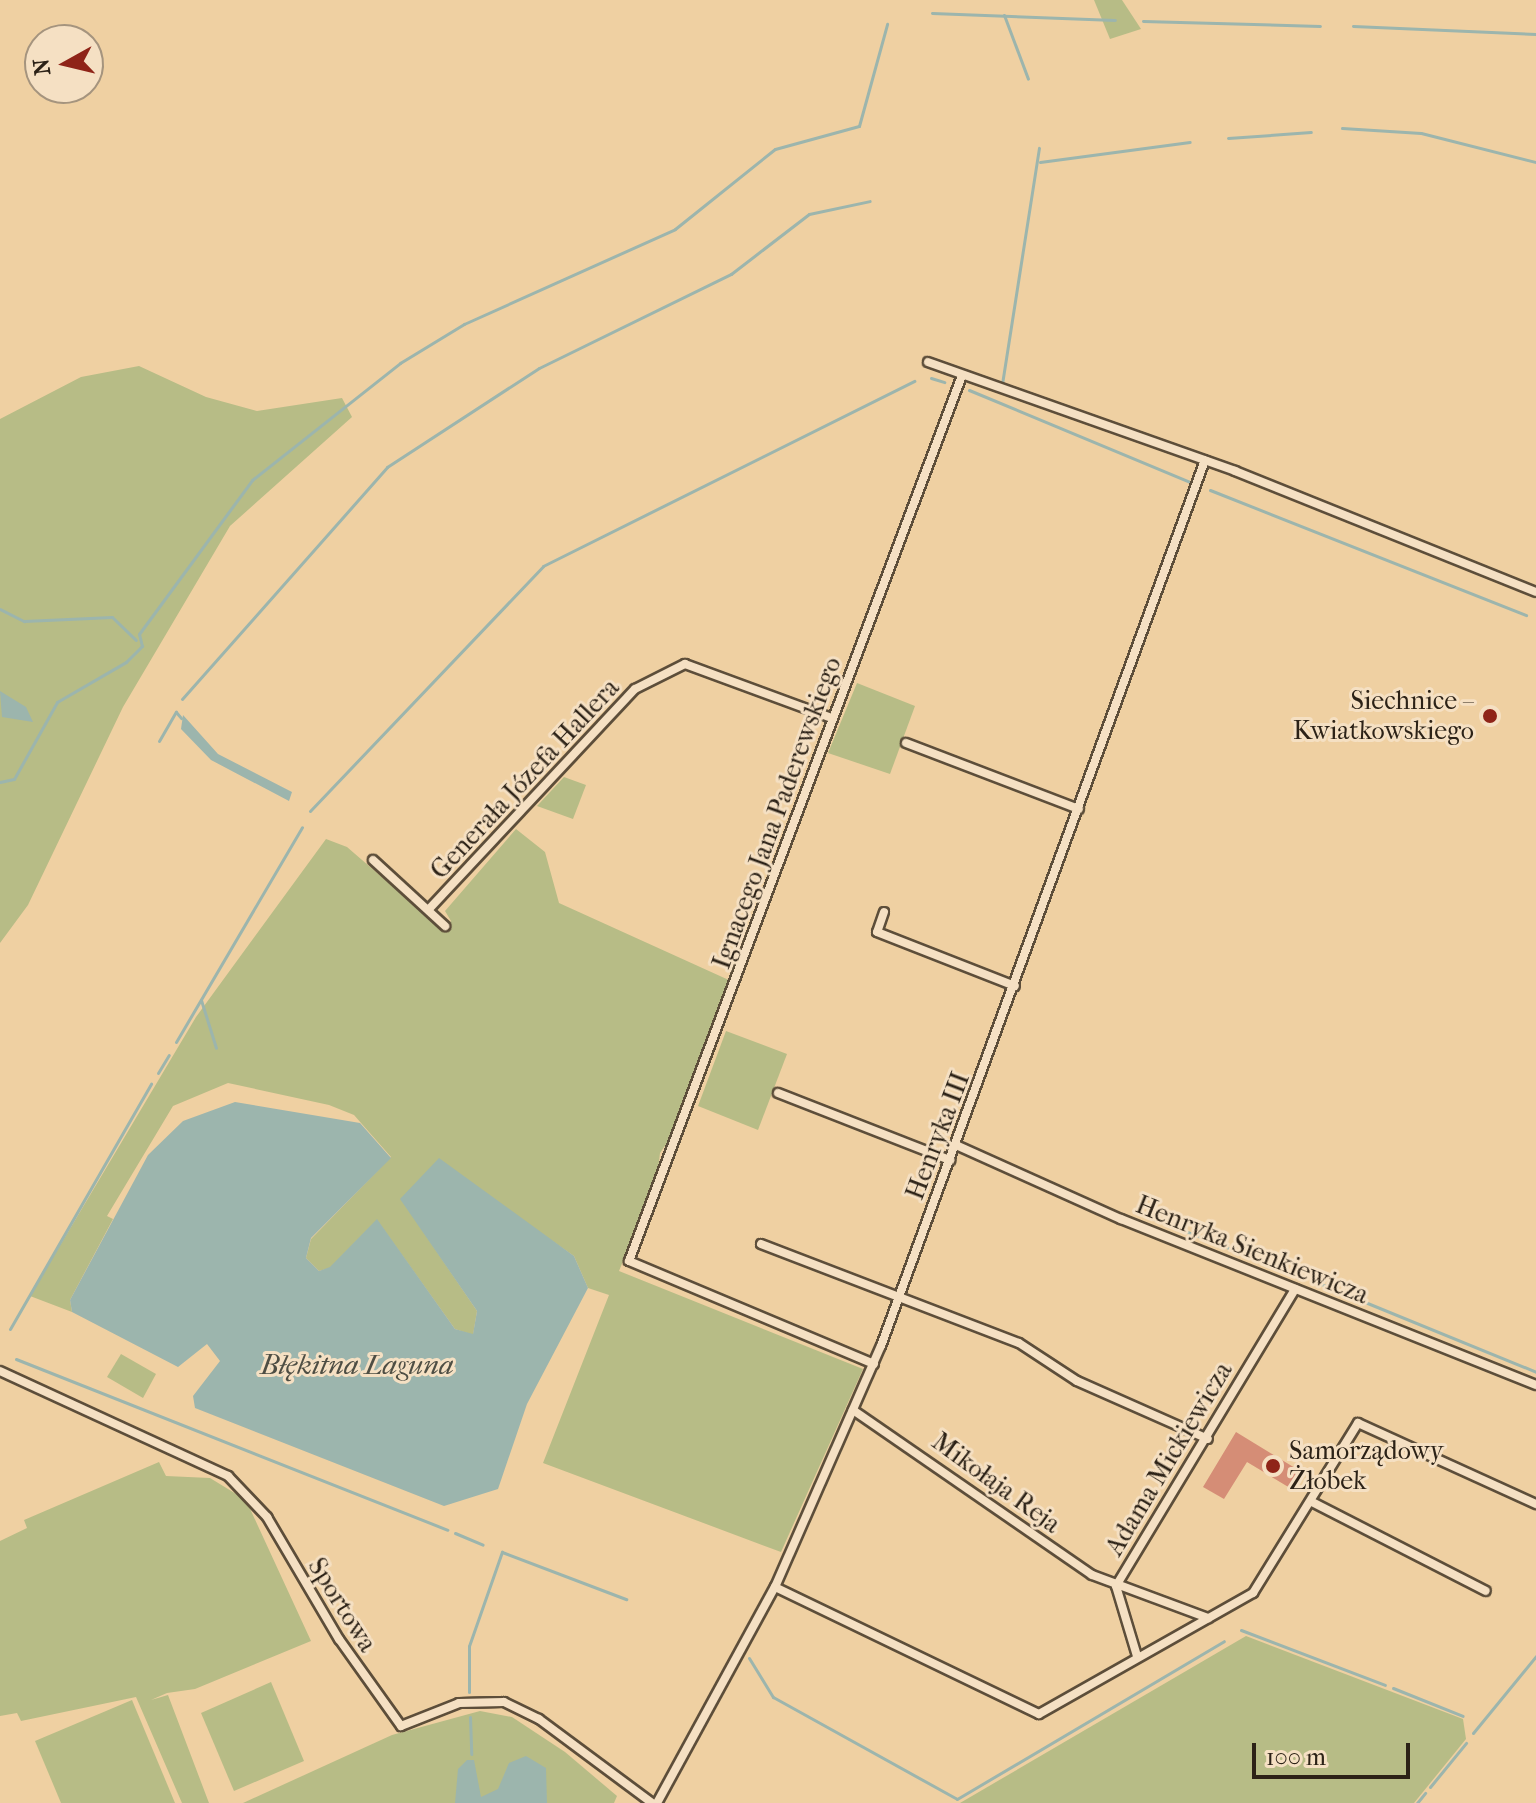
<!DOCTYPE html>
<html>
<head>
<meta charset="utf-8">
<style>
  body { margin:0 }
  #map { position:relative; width:1536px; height:1803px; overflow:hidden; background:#efd0a2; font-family:"IM FELL French Canon",serif }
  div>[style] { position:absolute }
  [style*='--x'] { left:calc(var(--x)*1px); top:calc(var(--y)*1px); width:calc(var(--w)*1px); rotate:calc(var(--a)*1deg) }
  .green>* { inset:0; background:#b7bc86 }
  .water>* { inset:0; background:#9cb5ad }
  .stream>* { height:3px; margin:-1.5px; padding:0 1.5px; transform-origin:1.5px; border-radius:1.5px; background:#9cb5ad }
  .building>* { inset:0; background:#d58d76 }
  .roads { filter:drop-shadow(2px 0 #5d4e3a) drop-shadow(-2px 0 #5d4e3a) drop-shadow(0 2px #5d4e3a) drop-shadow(0 -2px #5d4e3a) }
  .minor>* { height:8px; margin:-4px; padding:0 4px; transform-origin:4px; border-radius:4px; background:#f5e0c3 }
  .dots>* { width:22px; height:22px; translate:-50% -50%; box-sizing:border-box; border:4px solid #f5e0c3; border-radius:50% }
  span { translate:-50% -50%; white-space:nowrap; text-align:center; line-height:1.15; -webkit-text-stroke:6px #f5e0c3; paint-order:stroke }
  .poi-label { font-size:26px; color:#2c2217 }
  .right { translate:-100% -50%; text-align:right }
  .left { translate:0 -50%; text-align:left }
  .street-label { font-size:26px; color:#2c2217 }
  .water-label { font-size:28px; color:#4e4e44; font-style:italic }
  .north { position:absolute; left:24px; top:24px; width:80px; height:80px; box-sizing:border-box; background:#f5e0c3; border:2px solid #a5947e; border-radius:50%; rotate:262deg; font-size:22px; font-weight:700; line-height:32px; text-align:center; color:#2c2217 }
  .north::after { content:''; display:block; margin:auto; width:28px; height:36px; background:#8f2418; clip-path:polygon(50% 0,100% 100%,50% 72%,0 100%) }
  .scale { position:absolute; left:1252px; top:1743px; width:158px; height:36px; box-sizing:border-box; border:4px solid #2c2217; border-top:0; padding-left:10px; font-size:24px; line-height:28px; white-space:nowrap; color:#2c2217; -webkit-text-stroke:6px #f5e0c3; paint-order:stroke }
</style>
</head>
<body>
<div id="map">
  <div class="green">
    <i style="clip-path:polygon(1094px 0,1122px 0,1141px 29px,1110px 39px)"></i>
    <i style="clip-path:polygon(139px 366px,206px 397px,257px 411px,342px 398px,352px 417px,230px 526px,123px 707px,28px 905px,0 943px,0 419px,81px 377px)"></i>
    <i style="clip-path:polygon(857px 683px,915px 706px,890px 774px,828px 753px)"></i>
    <i style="clip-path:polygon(564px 777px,586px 785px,573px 819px,537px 806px)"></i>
    <i style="clip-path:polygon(516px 829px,545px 852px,559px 903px,731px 981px,684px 1118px,660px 1153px,657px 1178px,619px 1271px,863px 1369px,781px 1552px,543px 1463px,609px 1295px,588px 1288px,574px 1256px,488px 1196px,401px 1199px,477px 1311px,473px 1335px,455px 1329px,377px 1220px,330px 1268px,319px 1271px,306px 1258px,311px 1239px,391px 1157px,354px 1115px,329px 1105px,228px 1083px,173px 1106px,107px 1216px,113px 1219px,70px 1300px,72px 1312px,30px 1296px,196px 1017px,326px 839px,347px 847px,443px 930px,451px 921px,445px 911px)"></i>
    <i style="clip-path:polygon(726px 1031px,787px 1054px,758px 1130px,698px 1106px)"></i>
    <i style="clip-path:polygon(121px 1354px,156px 1374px,143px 1398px,107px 1377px)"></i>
    <i style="clip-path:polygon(159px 1462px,166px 1476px,210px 1478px,246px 1500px,311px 1641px,195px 1689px,167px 1693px,151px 1700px,168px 1695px,209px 1803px,182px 1803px,136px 1697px,21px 1721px,17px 1713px,0 1716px,0 1541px,27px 1528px,24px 1520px)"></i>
    <i style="clip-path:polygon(1246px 1636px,1463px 1719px,1466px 1739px,1414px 1803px,960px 1803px)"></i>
    <i style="clip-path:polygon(271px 1682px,304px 1761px,234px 1791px,201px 1713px)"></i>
    <i style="clip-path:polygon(132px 1700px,175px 1803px,61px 1803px,35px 1741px)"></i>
    <i style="clip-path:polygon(480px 1711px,512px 1717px,565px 1752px,617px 1796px,614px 1803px,243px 1803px,392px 1735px)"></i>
  </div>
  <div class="water">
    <i style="clip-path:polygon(0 691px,26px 707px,33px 722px,2px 717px)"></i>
    <i style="clip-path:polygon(183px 715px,218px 754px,292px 792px,289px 801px,211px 760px,181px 729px)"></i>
    <i style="clip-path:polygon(235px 1102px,360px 1123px,391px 1158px,311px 1238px,306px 1258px,319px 1271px,330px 1267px,377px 1219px,455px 1329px,473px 1334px,477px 1311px,400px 1199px,439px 1158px,574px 1256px,588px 1288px,527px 1404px,498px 1489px,444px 1506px,195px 1408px,193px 1396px,220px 1361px,207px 1344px,178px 1367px,72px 1312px,70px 1300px,148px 1155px,183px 1121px)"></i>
    <i style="clip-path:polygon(526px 1756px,546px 1768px,547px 1803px,455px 1803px,458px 1769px,467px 1760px,474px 1760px,481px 1797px,498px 1789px,509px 1763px)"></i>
  </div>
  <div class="stream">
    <i style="--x:932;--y:13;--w:183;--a:2.2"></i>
    <i style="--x:1004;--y:15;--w:68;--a:69.4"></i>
    <i style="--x:1143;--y:21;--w:177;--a:1.6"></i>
    <i style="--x:1353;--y:26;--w:183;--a:2.5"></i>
    <i style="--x:1342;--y:128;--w:79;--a:3.6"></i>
    <i style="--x:1421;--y:133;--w:119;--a:14.2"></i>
    <i style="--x:1228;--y:138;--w:83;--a:-4.1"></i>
    <i style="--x:1040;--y:162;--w:151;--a:-7.6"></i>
    <i style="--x:931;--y:378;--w:14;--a:17"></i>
    <i style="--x:1002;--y:384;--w:239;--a:-81.1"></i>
    <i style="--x:969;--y:390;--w:239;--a:22.6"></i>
    <i style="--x:1210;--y:490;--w:340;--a:21.6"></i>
    <i style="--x:0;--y:609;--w:27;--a:27"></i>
    <i style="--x:24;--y:621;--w:88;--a:-2.6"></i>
    <i style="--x:112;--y:617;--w:33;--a:44"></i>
    <i style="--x:182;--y:699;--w:310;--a:-48.5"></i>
    <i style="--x:387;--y:467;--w:181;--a:-33.1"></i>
    <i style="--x:539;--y:368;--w:214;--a:-26.1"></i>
    <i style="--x:731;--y:274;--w:98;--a:-37.6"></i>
    <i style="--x:809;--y:214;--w:62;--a:-12"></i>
    <i style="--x:159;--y:741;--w:34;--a:-60"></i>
    <i style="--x:176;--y:712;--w:8;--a:50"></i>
    <i style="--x:0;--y:782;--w:14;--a:-12"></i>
    <i style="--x:14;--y:779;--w:88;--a:-60.8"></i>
    <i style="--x:57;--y:702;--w:80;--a:-30.1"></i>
    <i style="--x:126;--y:662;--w:23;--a:-45"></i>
    <i style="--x:142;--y:646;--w:12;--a:-104"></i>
    <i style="--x:139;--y:634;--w:191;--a:-53.7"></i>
    <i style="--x:252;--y:480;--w:189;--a:-38.3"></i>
    <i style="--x:400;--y:363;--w:75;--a:-31.4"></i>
    <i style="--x:464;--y:324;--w:231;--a:-24.2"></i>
    <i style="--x:675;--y:229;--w:128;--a:-38.7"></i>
    <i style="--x:775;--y:149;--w:87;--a:-15.3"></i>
    <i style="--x:859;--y:126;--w:106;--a:-74.6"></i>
    <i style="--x:310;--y:811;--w:338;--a:-46.4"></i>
    <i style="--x:543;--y:566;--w:415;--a:-26.5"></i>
    <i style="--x:201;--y:1000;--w:50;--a:72.6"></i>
    <i style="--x:176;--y:1042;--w:249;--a:-59.6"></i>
    <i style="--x:158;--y:1073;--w:21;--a:-59"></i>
    <i style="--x:1149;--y:1217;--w:141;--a:21.3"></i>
    <i style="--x:1311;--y:1280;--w:243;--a:22.2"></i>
    <i style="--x:10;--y:1329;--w:283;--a:-60.1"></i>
    <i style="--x:16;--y:1359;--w:464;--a:21.6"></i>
    <i style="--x:455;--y:1533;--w:30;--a:23"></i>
    <i style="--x:1241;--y:1630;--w:154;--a:20.9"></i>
    <i style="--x:749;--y:1658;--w:46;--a:58.4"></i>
    <i style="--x:773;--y:1697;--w:210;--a:29"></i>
    <i style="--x:957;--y:1799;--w:310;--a:-30.6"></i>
    <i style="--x:1393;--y:1688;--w:75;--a:21.8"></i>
    <i style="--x:469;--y:1692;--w:46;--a:-90"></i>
    <i style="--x:469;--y:1646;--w:100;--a:-70.7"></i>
    <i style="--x:502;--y:1552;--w:133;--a:20.8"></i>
    <i style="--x:470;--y:1717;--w:37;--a:88"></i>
    <i style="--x:1473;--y:1733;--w:99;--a:-50.7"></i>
    <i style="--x:1430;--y:1787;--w:57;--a:-50.7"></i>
    <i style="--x:1417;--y:1803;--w:13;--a:-51"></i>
  </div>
  <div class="building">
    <i style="clip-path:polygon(1236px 1432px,1300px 1471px,1290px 1488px,1247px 1462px,1224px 1499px,1203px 1487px)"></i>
  </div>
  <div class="roads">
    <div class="minor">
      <i style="--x:928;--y:362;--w:326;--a:19.5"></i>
      <i style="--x:1235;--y:471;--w:324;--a:21.9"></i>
      <i style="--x:906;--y:743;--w:185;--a:20.9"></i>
      <i style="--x:373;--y:860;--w:98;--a:42.5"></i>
      <i style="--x:429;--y:909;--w:301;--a:-46.9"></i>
      <i style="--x:635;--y:689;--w:56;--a:-26.6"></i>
      <i style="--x:685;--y:664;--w:157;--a:20.2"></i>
      <i style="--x:884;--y:912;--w:21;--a:109"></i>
      <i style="--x:877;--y:932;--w:148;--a:21.4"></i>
      <i style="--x:778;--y:1093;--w:185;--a:21.3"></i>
      <i style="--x:956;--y:1145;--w:181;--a:24.2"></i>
      <i style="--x:1121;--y:1219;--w:447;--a:21.8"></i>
      <i style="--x:761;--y:1244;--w:276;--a:21"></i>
      <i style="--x:1019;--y:1343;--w:69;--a:33.2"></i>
      <i style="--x:1077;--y:1381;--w:143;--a:23.9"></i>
      <i style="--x:874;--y:1364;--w:266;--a:-157.2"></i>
      <i style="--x:629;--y:1261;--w:943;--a:-69.39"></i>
      <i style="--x:0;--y:1371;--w:251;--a:24.7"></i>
      <i style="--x:228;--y:1476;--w:57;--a:46.4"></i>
      <i style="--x:267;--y:1517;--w:142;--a:59.5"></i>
      <i style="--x:339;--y:1639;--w:107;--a:54.5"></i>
      <i style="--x:401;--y:1726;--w:62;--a:-21.6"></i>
      <i style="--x:459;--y:1703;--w:45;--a:-1.3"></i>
      <i style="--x:504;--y:1702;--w:39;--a:26"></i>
      <i style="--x:539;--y:1719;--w:141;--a:36.6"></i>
      <i style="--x:853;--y:1410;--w:290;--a:34.6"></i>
      <i style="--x:1092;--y:1575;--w:124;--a:20.3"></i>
      <i style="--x:1312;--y:1502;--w:195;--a:27.1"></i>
      <i style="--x:775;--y:1587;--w:293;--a:25.7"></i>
      <i style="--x:1039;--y:1714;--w:246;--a:-29.5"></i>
      <i style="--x:1253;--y:1593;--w:200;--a:-58.3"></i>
      <i style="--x:1358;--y:1423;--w:196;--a:24.5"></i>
      <i style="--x:1137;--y:1656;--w:73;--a:-106.7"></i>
      <i style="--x:1116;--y:1586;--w:347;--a:-58.9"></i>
      <i style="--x:657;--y:1803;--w:246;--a:-61.4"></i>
      <i style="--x:775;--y:1587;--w:263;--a:-66.3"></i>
      <i style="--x:881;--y:1346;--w:943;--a:-69.91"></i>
    </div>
  </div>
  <div class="dots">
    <i style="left:1490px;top:716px;background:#8f2418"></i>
    <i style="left:1273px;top:1466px;background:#8f2418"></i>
  </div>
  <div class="poi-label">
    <span class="right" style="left:1474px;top:716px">Siechnice –<br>Kwiatkowskiego</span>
    <span class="left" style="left:1289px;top:1466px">Samorządowy<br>Żłobek</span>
  </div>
  <div class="street-label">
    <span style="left:525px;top:779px;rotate:-47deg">Generała Józefa Hallera</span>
    <span style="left:777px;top:813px;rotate:-70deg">Ignacego Jana Paderewskiego</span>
    <span style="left:938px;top:1136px;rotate:-69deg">Henryka III</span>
    <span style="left:1252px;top:1250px;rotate:22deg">Henryka Sienkiewicza</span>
    <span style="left:1169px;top:1459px;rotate:-59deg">Adama Mickiewicza</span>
    <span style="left:996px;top:1483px;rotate:36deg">Mikołaja Reja</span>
    <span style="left:342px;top:1605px;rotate:58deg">Sportowa</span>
  </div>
  <div class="water-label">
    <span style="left:357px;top:1365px">Błękitna Laguna</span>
  </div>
  <div class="north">N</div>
  <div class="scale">100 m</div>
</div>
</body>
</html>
